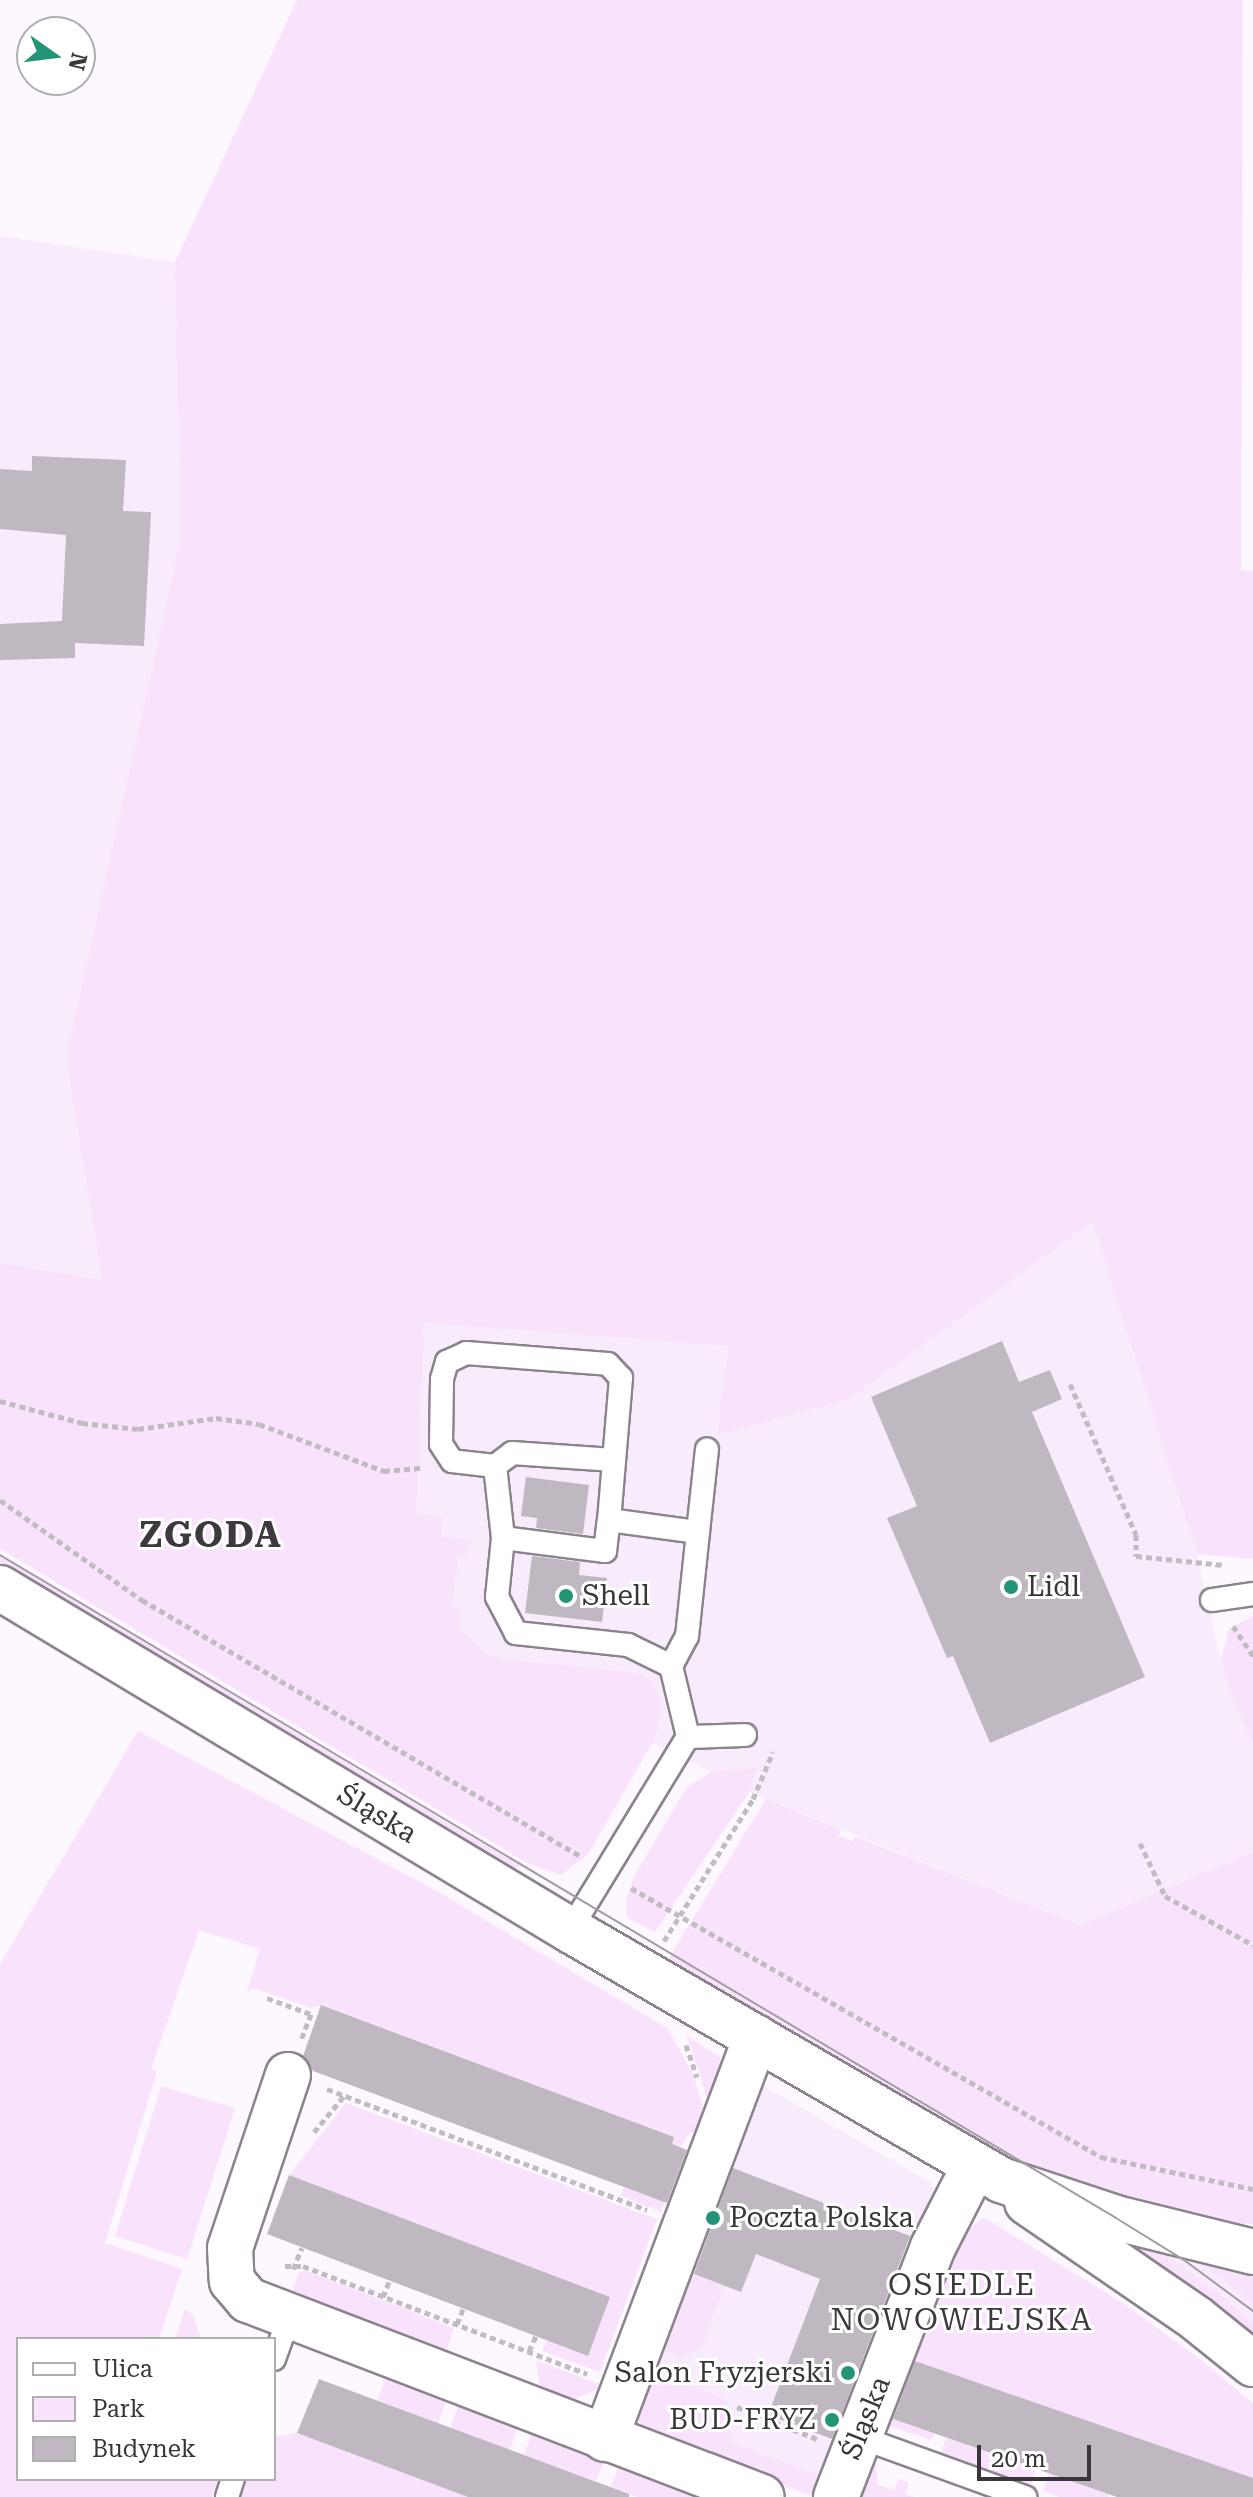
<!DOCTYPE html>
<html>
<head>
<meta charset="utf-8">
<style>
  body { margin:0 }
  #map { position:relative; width:1253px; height:2497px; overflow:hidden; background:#fdf7ff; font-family:"Roboto Serif",serif }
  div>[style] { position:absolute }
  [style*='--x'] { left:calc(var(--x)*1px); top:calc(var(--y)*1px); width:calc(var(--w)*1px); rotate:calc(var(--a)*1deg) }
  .built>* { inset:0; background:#f8ebfb }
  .green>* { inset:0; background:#f8e2fc }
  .building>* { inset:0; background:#bfb8c1 }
  .path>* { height:5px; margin-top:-2.5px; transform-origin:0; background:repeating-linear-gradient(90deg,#c1bcc2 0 6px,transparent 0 10px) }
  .roads { filter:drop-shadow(2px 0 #8b848c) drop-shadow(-2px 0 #8b848c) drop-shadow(0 2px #8b848c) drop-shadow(0 -2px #8b848c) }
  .lane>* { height:22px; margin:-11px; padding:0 11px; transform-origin:11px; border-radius:11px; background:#fff }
  .street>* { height:44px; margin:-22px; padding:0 22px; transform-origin:22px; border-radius:22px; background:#fff }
  .secondary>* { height:44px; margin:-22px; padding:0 22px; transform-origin:22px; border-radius:22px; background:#fff }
  .tram>* { height:2px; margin:-1px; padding:0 1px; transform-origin:1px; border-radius:1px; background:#a29da3 }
  .dots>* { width:22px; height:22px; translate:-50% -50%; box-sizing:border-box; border:4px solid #fff; border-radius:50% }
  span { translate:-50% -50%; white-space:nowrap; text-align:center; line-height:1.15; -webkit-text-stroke:6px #fff; paint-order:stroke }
  .poi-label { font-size:28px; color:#393639 }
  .left { translate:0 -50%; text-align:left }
  .right { translate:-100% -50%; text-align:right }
  .street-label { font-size:28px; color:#393639 }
  .neighbourhood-label { font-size:30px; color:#3e383f; letter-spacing:2px }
  .district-label { font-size:36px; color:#3e383f; font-weight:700; letter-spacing:2px }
  .legend { position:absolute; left:16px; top:2337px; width:260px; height:144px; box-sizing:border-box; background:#fff; border:2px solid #b0afb0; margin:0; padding:10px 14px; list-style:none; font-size:24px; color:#393639 }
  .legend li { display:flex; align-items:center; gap:16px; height:40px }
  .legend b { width:40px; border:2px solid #b0afb0 }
  .north { position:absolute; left:16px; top:16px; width:80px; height:80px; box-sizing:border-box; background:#fff; border:2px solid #b0afb0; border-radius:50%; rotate:104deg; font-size:22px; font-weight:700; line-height:32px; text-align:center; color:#393639 }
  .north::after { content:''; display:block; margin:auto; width:28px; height:36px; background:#239577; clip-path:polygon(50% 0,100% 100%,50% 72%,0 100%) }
  .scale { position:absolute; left:977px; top:2445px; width:114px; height:36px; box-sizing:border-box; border:4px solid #393639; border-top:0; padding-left:10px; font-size:24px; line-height:28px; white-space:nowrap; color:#393639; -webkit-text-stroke:6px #fff; paint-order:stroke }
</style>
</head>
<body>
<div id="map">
  <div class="built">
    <i style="clip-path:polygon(0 236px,175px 262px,181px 538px,66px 1057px,102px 1281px,0 1263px)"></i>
    <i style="clip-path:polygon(1092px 1222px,1197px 1554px,1225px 1680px,1253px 1744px,1253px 1852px,1081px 1925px,766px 1799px,652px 1743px,657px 1732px,628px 1672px,506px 1659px,488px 1654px,461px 1630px,452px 1608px,459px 1555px,417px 1515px,424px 1323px,728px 1346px,717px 1434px,849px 1399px)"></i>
    <i style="clip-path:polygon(752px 2079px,931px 2183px,934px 2194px,823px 2491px,812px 2497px,647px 2433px,635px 2412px)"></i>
    <i style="clip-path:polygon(971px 2137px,1197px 2258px,1253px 2304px,1253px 2323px,1220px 2294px,1158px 2249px)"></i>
  </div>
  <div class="green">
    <i style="clip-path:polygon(297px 0,1243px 0,1241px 570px,1253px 571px,1253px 1559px,1197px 1554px,1092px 1222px,849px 1399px,717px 1435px,728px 1346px,424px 1323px,417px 1514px,443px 1517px,441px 1537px,470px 1540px,467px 1557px,459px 1556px,452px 1608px,461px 1609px,461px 1630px,488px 1654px,506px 1659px,640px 1673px,650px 1678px,661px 1700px,657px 1732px,652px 1743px,589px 1853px,561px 1875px,527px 1863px,0 1549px,0 1263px,102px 1280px,66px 1057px,181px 538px,175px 262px)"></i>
    <i style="clip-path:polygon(0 1556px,424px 1809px,521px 1866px,513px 1869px,484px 1853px,31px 1584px,0 1565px)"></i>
    <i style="clip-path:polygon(1253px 1616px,1253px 1744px,1225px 1680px,1221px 1659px,1229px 1629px)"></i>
    <i style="clip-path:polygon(138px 1731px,435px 1890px,667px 2028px,693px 2074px,707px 2120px,703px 2128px,689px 2134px,683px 2143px,661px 2212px,621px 2196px,624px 2187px,652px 2197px,674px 2137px,322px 2005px,311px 2008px,253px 1988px,247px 1992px,260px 1949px,199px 1930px,151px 2069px,156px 2071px,156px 2075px,105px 2243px,182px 2269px,159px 2339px,18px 2339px,18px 2479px,218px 2479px,212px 2497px,0 2497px,0 1964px)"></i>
    <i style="clip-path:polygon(757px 1768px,749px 1793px,655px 1932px,627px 1918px,626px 1902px,634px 1876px,687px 1787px,711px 1772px)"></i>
    <i style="clip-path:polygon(766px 1799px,841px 1830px,839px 1836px,853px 1841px,855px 1836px,1081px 1925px,1253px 1852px,1253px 2224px,1226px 2224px,1137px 2201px,1020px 2164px,977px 2145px,667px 1961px)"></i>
    <i style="clip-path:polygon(687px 2036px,724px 2060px,711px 2112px,699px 2072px)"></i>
    <i style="clip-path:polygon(161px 2086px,235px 2108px,187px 2259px,115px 2236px)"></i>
    <i style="clip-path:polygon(346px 2103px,657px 2219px,600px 2372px,542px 2351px,547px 2340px,588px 2356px,610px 2297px,289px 2175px)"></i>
    <i style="clip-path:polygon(983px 2217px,1126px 2305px,1200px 2359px,1253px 2403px,1253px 2478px,920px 2363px,899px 2421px,934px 2434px,931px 2440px,889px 2426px,964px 2234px)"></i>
    <i style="clip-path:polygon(1133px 2244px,1158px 2249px,1220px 2294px,1253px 2323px,1253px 2343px,1131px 2251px)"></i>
    <i style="clip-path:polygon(1197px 2259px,1253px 2274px,1253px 2304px)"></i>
    <i style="clip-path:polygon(305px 2270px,454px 2328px,447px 2350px,292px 2293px,299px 2272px)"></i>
    <i style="clip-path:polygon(683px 2270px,724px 2286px,703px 2343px,697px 2351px,679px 2357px,659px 2348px)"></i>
    <i style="clip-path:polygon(185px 2309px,193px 2315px,201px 2339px,175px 2339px)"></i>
    <i style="clip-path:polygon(536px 2360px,599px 2384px,598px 2389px,575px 2399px,553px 2393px,540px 2387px)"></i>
    <i style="clip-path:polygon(660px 2374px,721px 2397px,726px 2402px,732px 2443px,820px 2476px,822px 2478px,817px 2497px,643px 2430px,635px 2412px,647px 2379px)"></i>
    <i style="clip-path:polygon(386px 2379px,446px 2402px,438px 2423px,377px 2400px)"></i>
    <i style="clip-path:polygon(458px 2405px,517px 2428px,510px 2450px,450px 2428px)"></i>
    <i style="clip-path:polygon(297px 2433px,388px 2466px,468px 2497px,236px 2497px,242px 2479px,274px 2479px,274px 2437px)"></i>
    <i style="clip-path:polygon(532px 2434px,604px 2461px,596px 2481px,524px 2455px)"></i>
    <i style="clip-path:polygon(946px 2438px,1036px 2469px,1030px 2487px,940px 2456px)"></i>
    <i style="clip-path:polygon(875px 2456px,878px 2485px,894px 2490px,899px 2479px,909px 2483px,905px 2494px,913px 2497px,851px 2497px)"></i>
    <i style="clip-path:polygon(619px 2465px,693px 2492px,691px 2497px,637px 2497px,611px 2487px)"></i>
    <i style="clip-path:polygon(1049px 2473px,1109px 2494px,1108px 2497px,1059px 2497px,1043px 2491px)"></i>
  </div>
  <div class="building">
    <i style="clip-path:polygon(32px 456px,126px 460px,123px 511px,151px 512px,144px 646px,75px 643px,75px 658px,0 660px,0 624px,62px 621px,66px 535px,0 529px,0 469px,32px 471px)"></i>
    <i style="clip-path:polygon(1002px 1341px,1019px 1382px,1050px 1370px,1062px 1399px,1032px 1412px,1145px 1677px,990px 1743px,953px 1656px,947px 1658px,887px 1518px,917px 1506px,871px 1397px)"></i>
    <i style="clip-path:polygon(526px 1477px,589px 1485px,583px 1534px,536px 1528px,537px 1518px,521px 1516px)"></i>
    <i style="clip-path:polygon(532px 1556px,580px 1562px,579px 1575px,607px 1578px,602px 1622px,525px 1613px)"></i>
    <i style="clip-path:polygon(321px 2005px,674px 2137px,672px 2144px,687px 2150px,667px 2203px,313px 2071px,303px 2056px)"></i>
    <i style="clip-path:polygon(733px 2168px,910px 2236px,832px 2439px,768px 2415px,820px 2279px,756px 2254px,741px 2292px,694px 2274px)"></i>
    <i style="clip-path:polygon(289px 2175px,610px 2297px,588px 2356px,267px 2234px)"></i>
    <i style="clip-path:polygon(915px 2361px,1253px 2478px,1253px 2497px,1117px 2497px,893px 2419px)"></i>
    <i style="clip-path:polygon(319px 2379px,629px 2494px,629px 2497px,468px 2497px,297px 2433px)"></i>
  </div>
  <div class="path">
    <i style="--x:1070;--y:1384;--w:164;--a:66.3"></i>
    <i style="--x:1136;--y:1534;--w:22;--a:90"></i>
    <i style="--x:1136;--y:1556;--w:88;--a:5.8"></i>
    <i style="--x:0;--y:1401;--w:85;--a:15"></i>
    <i style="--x:82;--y:1423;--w:56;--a:6.1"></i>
    <i style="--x:138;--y:1429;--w:79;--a:-8"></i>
    <i style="--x:216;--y:1418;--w:43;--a:7.9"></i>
    <i style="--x:259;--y:1424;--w:134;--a:20.6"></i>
    <i style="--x:384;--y:1471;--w:38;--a:-5"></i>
    <i style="--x:0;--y:1500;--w:174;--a:35.2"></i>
    <i style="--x:142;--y:1600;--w:510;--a:30.29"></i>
    <i style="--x:1233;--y:1626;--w:36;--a:56"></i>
    <i style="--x:1140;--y:1843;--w:59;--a:64.7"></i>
    <i style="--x:1165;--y:1896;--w:101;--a:29.1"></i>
    <i style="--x:631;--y:1888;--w:542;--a:29.78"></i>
    <i style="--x:1101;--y:2157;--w:155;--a:11.9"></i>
    <i style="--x:664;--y:1941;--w:168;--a:-57.9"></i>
    <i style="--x:753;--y:1799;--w:51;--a:-66.9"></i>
    <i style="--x:267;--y:1998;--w:47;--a:20"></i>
    <i style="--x:311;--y:2014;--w:28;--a:111"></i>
    <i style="--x:686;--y:2045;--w:34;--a:71"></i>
    <i style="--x:327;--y:2089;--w:342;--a:20.7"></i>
    <i style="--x:314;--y:2132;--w:47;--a:-50.2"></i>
    <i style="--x:285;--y:2266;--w:18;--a:0"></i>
    <i style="--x:303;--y:2266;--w:304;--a:20.8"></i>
    <i style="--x:293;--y:2269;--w:23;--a:-67"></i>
    <i style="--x:383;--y:2297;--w:17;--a:-69"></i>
    <i style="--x:457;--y:2324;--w:16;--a:-68"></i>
    <i style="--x:529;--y:2351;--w:17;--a:-65"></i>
    <i style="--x:737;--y:2407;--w:86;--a:21.8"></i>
  </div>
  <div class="roads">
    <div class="lane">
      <i style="--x:495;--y:1466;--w:21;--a:-37"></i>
      <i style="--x:512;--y:1453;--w:102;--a:3.9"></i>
      <i style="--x:698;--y:1532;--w:83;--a:-83.8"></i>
      <i style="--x:503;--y:1538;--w:72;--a:-96.3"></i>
      <i style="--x:495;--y:1466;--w:43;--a:-173.4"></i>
      <i style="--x:452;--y:1461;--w:20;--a:-123"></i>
      <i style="--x:441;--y:1444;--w:65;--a:-89.1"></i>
      <i style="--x:442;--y:1379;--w:18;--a:-74"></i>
      <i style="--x:447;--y:1362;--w:21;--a:-25"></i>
      <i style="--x:466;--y:1353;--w:142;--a:4.4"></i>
      <i style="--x:608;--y:1364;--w:19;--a:47"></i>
      <i style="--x:621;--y:1378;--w:143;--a:94.8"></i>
      <i style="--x:1212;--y:1600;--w:41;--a:-8.3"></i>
      <i style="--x:671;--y:1666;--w:48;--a:-154"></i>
      <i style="--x:628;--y:1645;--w:113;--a:-173.9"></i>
      <i style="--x:516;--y:1633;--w:41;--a:-117.8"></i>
      <i style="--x:497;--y:1597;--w:59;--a:-84.2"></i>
      <i style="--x:503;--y:1538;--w:103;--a:7.3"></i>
      <i style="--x:605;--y:1551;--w:31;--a:-83"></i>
      <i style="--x:609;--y:1520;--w:90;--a:7.7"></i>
      <i style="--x:698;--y:1532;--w:105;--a:96"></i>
      <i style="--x:687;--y:1636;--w:34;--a:118"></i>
      <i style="--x:671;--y:1666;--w:73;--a:76.5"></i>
      <i style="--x:570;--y:1930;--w:226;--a:-58.6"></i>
      <i style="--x:688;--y:1737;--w:57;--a:-2"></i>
      <i style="--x:274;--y:2359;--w:45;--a:-70.3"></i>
      <i style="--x:859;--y:2437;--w:177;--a:19.9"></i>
      <i style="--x:227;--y:2497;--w:19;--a:-72"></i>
    </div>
    <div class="street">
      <i style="--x:288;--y:2075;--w:182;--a:108.5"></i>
      <i style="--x:230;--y:2248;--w:33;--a:87"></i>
      <i style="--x:232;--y:2281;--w:25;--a:50"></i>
      <i style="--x:248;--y:2300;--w:550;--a:20.97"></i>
      <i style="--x:605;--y:2439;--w:429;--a:-69.4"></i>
      <i style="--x:836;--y:2497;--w:268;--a:-68.8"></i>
      <i style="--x:933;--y:2247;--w:92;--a:-62.9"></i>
    </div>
    <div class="secondary">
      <i style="--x:0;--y:1588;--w:665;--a:30.96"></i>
      <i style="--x:570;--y:1930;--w:498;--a:30.1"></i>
      <i style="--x:1001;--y:2180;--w:121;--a:18.3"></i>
      <i style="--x:1116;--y:2218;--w:141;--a:13.9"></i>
      <i style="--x:1027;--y:2202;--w:206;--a:34.5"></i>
      <i style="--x:1197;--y:2319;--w:72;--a:38.8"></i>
    </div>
  </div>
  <div class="tram">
    <i style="--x:0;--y:1555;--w:1298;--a:30.71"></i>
    <i style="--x:1116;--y:2218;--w:80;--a:31.7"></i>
    <i style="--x:1184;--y:2260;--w:86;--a:36.5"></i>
  </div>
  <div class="dots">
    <i style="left:1011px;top:1587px;background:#239577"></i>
    <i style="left:566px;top:1596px;background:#239577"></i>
    <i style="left:713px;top:2218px;background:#239577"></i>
    <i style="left:848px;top:2373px;background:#239577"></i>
    <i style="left:832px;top:2420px;background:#239577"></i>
  </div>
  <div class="poi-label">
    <span class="left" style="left:1027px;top:1587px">Lidl</span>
    <span class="left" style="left:582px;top:1596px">Shell</span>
    <span class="left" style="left:729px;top:2218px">Poczta Polska</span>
    <span class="right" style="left:832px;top:2373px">Salon Fryzjerski</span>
    <span class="right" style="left:816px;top:2420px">BUD-FRYZ</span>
  </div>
  <div class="street-label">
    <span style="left:377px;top:1814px;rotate:31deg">Śląska</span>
    <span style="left:866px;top:2418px;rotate:-68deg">Śląska</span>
  </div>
  <div class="neighbourhood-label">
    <span style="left:962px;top:2302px">OSIEDLE<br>NOWOWIEJSKA</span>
  </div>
  <div class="district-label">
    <span style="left:211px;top:1536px">ZGODA</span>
  </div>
  <ul class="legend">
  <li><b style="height:10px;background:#fff"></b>Ulica</li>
  <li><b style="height:22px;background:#f8e2fc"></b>Park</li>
  <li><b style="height:22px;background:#bfb8c1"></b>Budynek</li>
  </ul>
  <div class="north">N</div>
  <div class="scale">20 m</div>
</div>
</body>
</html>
